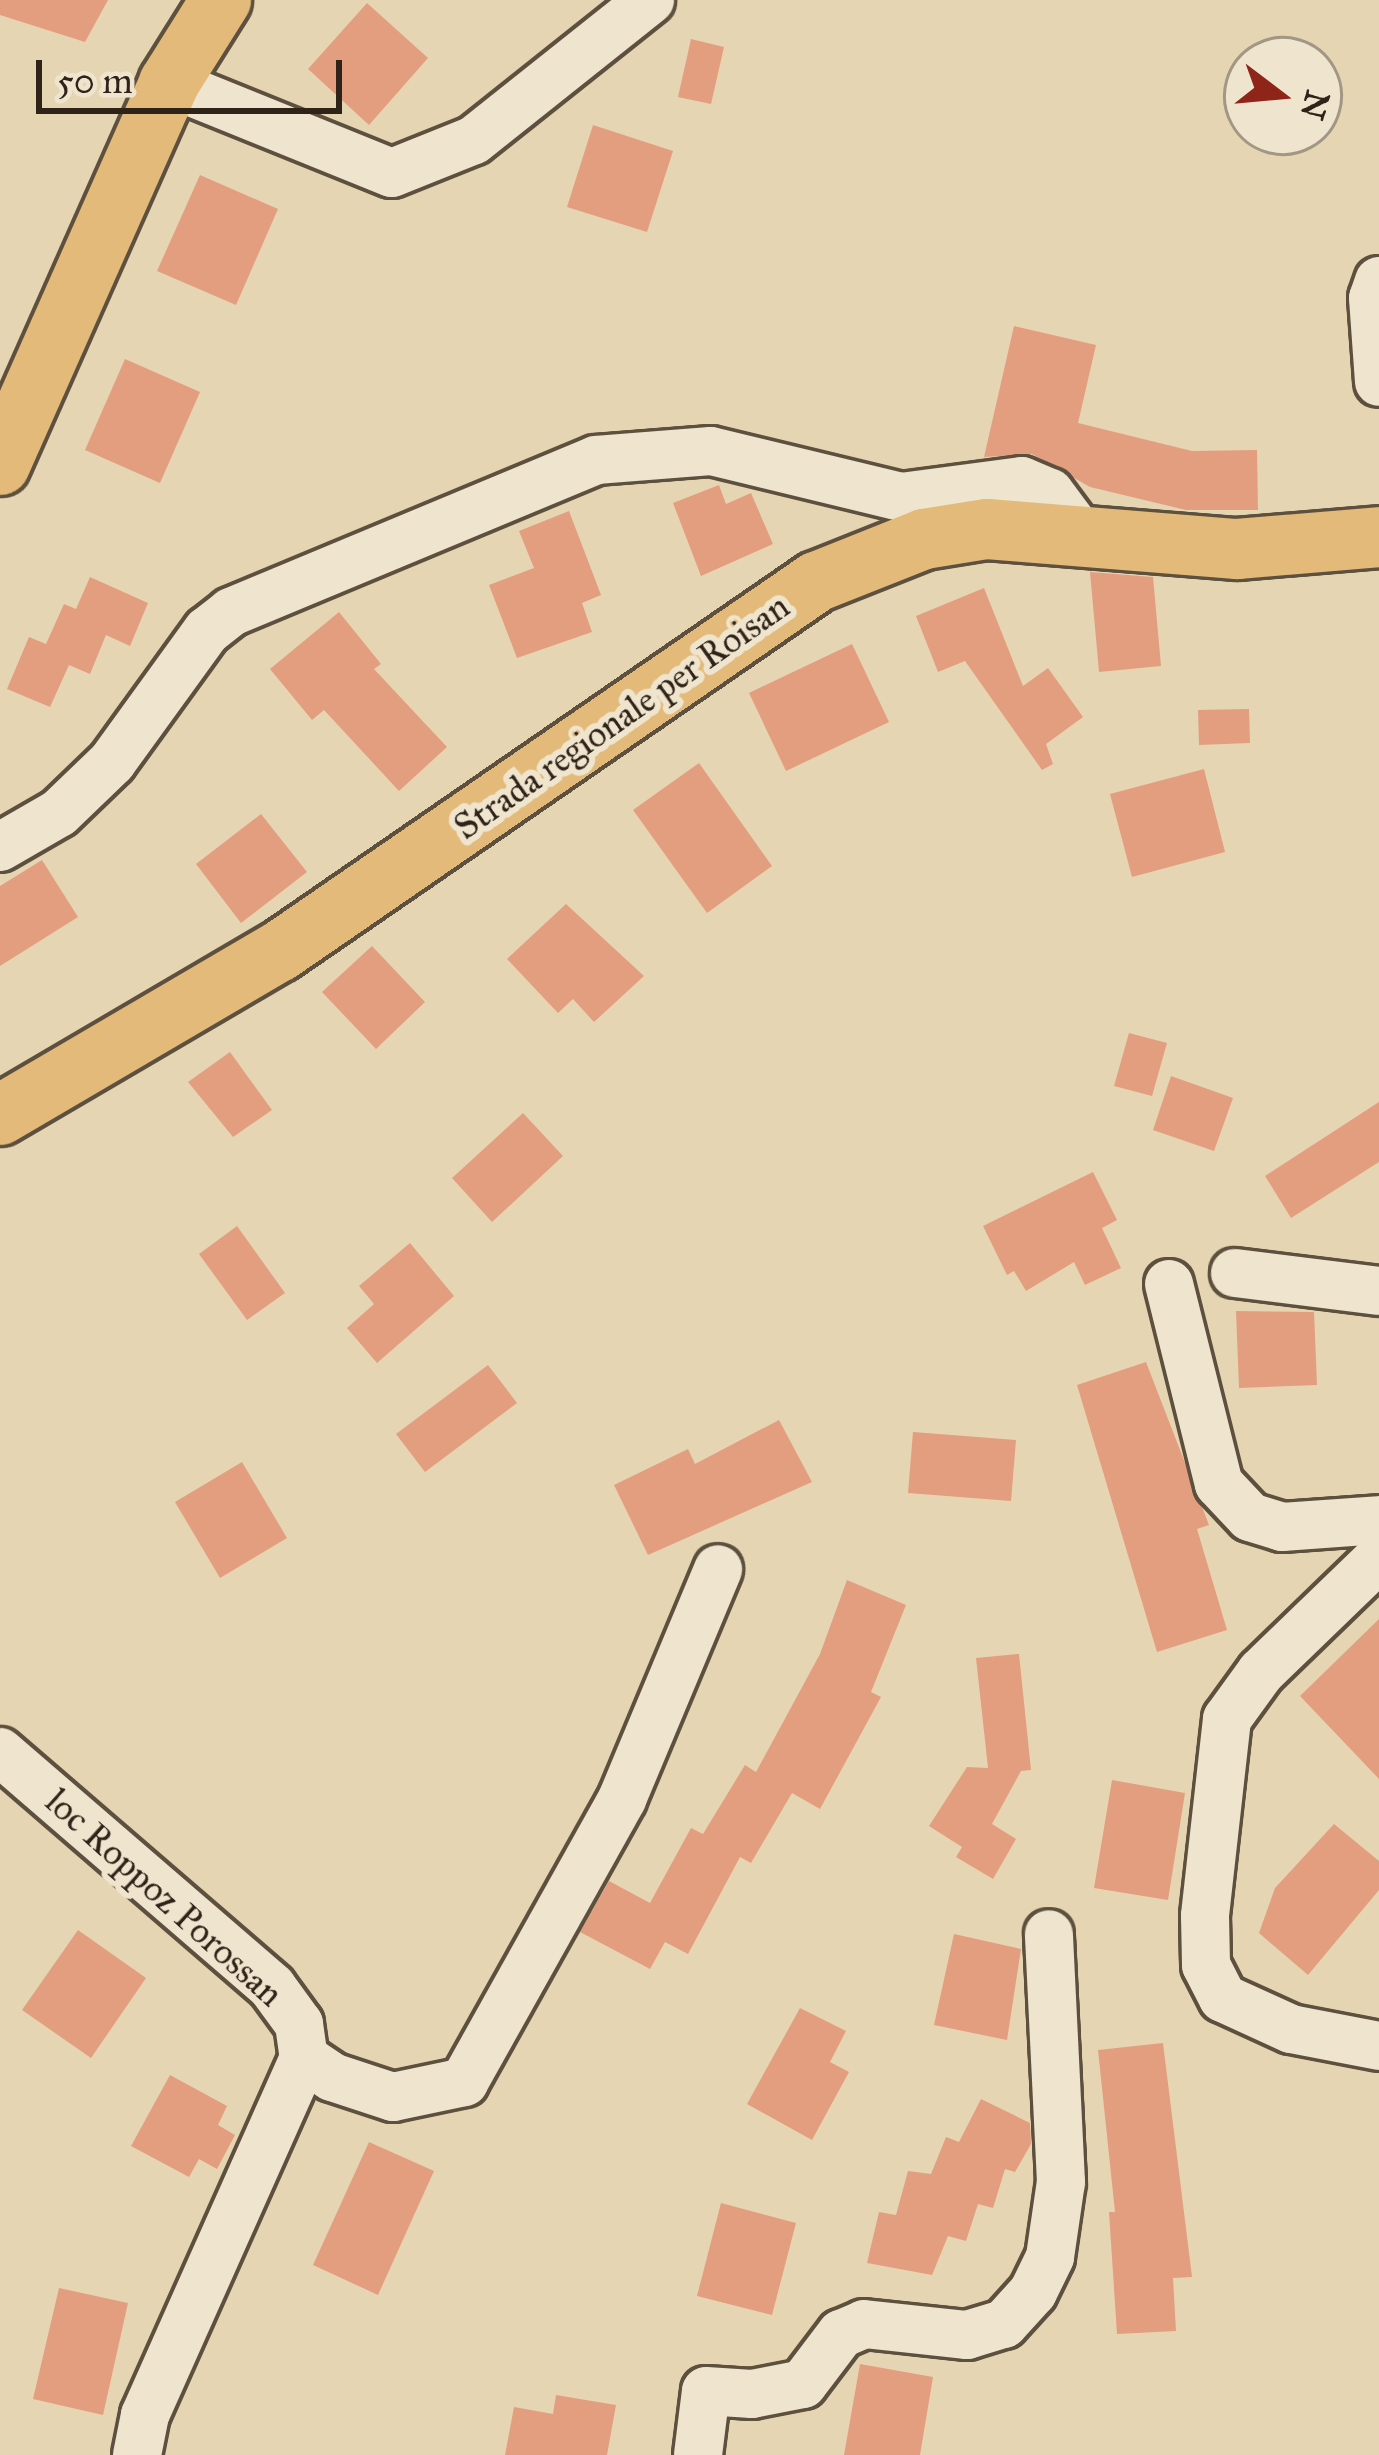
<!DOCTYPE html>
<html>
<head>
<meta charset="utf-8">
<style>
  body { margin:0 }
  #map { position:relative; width:1379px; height:2455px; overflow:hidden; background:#e6d5b2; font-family:"IM FELL Great Primer",serif }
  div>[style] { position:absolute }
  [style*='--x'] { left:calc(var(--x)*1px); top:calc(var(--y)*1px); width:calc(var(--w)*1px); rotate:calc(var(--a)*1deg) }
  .building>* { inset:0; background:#e39e80 }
  .roads { filter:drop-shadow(3px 0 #5d503f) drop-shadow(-3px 0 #5d503f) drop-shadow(0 3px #5d503f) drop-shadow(0 -3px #5d503f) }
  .minor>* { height:48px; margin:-24px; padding:0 24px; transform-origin:24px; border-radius:24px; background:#efe4cd }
  .major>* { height:60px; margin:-30px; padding:0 30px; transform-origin:30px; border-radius:30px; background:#e3ba79 }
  span { translate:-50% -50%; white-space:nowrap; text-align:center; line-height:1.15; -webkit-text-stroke:12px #efe4cd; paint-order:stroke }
  .street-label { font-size:36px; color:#2f2319 }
  .north { position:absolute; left:1223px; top:36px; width:120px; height:120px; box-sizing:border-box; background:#efe4cd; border:3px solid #a29785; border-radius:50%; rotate:106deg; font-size:33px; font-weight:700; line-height:48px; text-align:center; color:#2f2319 }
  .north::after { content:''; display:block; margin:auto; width:42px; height:54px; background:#8f2418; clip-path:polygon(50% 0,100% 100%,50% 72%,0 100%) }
  .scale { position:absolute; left:36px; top:60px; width:306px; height:54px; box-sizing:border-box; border:6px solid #2f2319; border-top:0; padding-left:15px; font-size:36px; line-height:42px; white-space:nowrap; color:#2f2319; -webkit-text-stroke:9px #efe4cd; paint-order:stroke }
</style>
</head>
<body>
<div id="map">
  <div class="building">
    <i style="clip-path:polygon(0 0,108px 0,85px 42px,0 15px)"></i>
    <i style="clip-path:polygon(367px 3px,428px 58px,369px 125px,308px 69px)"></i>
    <i style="clip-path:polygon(691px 39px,724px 47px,711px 104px,678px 97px)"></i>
    <i style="clip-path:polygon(593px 125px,673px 151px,647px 232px,567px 207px)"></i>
    <i style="clip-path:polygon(200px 175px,278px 209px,236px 305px,157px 271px)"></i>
    <i style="clip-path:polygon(1014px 326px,1096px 345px,1078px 423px,1192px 451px,1257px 450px,1258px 510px,1186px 510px,1090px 487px,1032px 454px,984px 457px)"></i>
    <i style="clip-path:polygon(125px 359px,200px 392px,160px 483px,85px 450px)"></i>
    <i style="clip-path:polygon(719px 485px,726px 504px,751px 493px,773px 544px,701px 576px,673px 503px)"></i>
    <i style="clip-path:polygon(569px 511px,601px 595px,582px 603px,592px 632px,517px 658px,489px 585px,534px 568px,519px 531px)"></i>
    <i style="clip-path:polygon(1090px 572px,1153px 577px,1161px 666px,1099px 672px)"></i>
    <i style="clip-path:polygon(90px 577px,148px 603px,130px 646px,106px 635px,90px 674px,69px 665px,50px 707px,7px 689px,29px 637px,46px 644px,64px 604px,76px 609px)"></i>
    <i style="clip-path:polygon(984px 588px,1023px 686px,1048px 668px,1083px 717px,1046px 744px,1053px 764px,1042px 770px,965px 661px,938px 672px,916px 616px)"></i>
    <i style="clip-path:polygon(339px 612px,381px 664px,374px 669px,447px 747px,399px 791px,324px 710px,312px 720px,270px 669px)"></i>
    <i style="clip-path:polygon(852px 644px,889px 722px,786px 771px,749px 693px)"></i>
    <i style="clip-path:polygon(1249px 709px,1250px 743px,1199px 745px,1198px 710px)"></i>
    <i style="clip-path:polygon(699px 763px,772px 866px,707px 913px,633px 810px)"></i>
    <i style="clip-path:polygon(1204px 769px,1225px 852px,1132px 877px,1110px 794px)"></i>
    <i style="clip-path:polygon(261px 814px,307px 872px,241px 923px,196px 864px)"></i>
    <i style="clip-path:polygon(42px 860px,78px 917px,0 966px,0 886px)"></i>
    <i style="clip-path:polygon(566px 904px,644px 976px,594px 1022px,573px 999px,558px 1013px,507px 959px)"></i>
    <i style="clip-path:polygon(372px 946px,425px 1002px,376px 1049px,322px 992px)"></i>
    <i style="clip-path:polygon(1129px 1033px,1167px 1043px,1152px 1096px,1114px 1086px)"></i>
    <i style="clip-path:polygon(230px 1052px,272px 1110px,233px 1137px,188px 1082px)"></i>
    <i style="clip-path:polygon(1171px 1076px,1233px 1098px,1214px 1151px,1153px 1130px)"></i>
    <i style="clip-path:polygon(1379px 1102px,1379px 1162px,1291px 1218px,1265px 1176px)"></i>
    <i style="clip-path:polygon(523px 1113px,563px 1156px,492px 1222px,452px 1178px)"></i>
    <i style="clip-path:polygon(1093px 1172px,1117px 1220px,1102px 1228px,1121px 1268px,1085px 1285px,1074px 1262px,1026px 1291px,1014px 1271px,1007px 1275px,983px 1226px)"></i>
    <i style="clip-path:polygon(237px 1226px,285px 1293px,247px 1320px,199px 1254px)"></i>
    <i style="clip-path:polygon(410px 1243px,454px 1296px,377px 1363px,347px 1328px,374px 1304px,359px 1286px)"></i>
    <i style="clip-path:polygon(1236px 1311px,1314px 1312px,1317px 1385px,1239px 1388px)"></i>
    <i style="clip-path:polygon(1146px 1362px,1209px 1525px,1197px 1529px,1227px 1630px,1157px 1652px,1077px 1385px)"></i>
    <i style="clip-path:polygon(488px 1365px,517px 1403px,425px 1472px,396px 1434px)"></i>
    <i style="clip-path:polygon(779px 1420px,812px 1482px,648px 1555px,614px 1485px,688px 1449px,695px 1464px)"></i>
    <i style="clip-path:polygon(913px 1432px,1016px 1440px,1011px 1501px,908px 1493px)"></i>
    <i style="clip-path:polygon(242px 1462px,287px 1538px,220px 1578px,175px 1502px)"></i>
    <i style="clip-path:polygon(847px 1580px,906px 1605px,871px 1692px,881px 1697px,820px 1809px,792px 1793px,751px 1863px,740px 1857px,688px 1954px,665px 1942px,650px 1969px,580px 1932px,609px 1881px,650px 1903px,691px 1828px,703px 1834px,745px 1765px,756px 1772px,820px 1654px)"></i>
    <i style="clip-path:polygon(1379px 1619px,1379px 1779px,1300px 1696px)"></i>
    <i style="clip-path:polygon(1019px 1654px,1031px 1770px,1021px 1771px,992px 1824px,1016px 1839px,993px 1879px,956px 1857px,962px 1847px,929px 1826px,967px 1767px,988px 1768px,976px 1658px)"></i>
    <i style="clip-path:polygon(1112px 1780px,1185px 1793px,1168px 1900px,1094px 1888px)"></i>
    <i style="clip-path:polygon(1334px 1824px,1379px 1861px,1379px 1890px,1308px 1975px,1259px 1933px,1275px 1888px)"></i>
    <i style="clip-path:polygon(78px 1930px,146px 1978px,91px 2058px,22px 2010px)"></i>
    <i style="clip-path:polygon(954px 1934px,1021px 1949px,1007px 2040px,934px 2025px)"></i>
    <i style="clip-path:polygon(800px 2008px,846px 2031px,830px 2062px,849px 2072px,812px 2140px,747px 2104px)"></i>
    <i style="clip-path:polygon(1163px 2043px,1192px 2277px,1173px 2278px,1176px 2331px,1117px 2334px,1109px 2212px,1115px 2212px,1098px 2050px)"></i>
    <i style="clip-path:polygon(170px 2075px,227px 2106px,218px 2125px,235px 2135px,217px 2169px,199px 2159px,189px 2177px,131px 2146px)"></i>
    <i style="clip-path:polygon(981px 2099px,1030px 2123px,1031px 2144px,1015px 2172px,1005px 2169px,993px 2208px,978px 2204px,966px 2241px,948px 2236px,932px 2275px,867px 2263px,879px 2212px,896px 2215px,908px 2171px,931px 2174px,946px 2137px,959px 2142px)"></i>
    <i style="clip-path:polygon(369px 2142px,434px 2171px,378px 2295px,313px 2265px)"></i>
    <i style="clip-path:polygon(721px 2203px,796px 2223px,772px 2315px,697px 2296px)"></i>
    <i style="clip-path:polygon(59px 2288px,128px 2303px,103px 2415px,33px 2399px)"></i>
    <i style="clip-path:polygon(860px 2364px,933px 2377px,920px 2455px,844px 2455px)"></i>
    <i style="clip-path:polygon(556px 2395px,616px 2405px,607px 2455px,505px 2455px,514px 2407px,553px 2414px)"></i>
  </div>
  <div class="roads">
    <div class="minor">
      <i style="--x:169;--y:83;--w:240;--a:22"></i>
      <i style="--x:392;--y:173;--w:88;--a:-21.9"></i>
      <i style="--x:474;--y:140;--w:225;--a:-38.5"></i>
      <i style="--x:1379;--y:281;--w:18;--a:109"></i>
      <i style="--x:1373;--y:298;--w:84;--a:85.9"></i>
      <i style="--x:0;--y:847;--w:68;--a:-30"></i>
      <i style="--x:59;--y:813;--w:74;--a:-43.9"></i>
      <i style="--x:112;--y:762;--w:162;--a:-54.1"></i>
      <i style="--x:207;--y:631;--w:31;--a:-38"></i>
      <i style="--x:231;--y:612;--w:395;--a:-22.6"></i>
      <i style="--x:596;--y:460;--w:115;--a:-4.5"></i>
      <i style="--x:711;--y:451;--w:195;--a:13.6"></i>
      <i style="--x:901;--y:497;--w:122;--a:-7.5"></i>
      <i style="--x:1022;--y:481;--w:30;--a:23"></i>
      <i style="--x:1050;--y:493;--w:49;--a:53.4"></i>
      <i style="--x:1235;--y:1273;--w:145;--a:7.1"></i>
      <i style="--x:1169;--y:1284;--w:206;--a:76"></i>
      <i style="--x:1219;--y:1484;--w:45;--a:46.8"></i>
      <i style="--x:1250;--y:1517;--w:34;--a:17"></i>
      <i style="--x:1282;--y:1527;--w:97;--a:-4.1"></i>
      <i style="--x:1379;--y:1558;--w:164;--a:136"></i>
      <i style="--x:1261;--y:1672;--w:58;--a:125.9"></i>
      <i style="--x:1227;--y:1719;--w:198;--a:96.4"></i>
      <i style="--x:1205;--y:1916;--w:49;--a:88.8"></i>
      <i style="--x:1206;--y:1965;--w:37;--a:63"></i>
      <i style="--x:1223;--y:1998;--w:75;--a:24.5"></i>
      <i style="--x:1291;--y:2029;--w:90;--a:10.9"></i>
      <i style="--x:0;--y:1752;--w:359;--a:40.8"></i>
      <i style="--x:272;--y:1987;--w:46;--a:53.9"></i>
      <i style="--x:299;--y:2024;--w:34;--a:82"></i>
      <i style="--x:304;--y:2058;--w:34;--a:34"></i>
      <i style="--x:332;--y:2077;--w:64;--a:18.2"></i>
      <i style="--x:393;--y:2097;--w:73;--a:-11.9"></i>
      <i style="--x:464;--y:2082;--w:324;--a:-60.8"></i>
      <i style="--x:622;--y:1799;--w:249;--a:-67.3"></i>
      <i style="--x:137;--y:2455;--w:41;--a:-78.7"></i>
      <i style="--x:145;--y:2415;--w:391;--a:-66"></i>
      <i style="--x:698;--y:2455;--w:64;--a:-82.9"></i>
      <i style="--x:706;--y:2391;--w:46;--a:3.7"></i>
      <i style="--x:752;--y:2394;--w:52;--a:-11.1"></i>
      <i style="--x:803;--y:2384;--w:63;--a:-52.8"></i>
      <i style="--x:841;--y:2334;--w:25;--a:-23"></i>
      <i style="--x:864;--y:2324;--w:104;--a:6.1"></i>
      <i style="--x:967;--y:2335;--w:39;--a:-17"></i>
      <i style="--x:1004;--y:2324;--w:43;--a:-47.8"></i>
      <i style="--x:1033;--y:2292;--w:39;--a:-64"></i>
      <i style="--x:1050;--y:2257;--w:76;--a:-81.7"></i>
      <i style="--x:1061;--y:2182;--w:248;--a:-92.8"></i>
    </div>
    <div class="major">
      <i style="--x:0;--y:465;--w:418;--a:-66.1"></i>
      <i style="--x:169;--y:83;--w:98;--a:-57.9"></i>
      <i style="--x:0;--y:1115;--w:324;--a:-30.4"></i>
      <i style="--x:280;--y:951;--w:651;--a:-34.54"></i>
      <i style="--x:816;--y:582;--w:116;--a:-21.7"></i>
      <i style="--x:924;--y:539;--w:64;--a:-9"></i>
      <i style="--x:987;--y:529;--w:251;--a:4.6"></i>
      <i style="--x:1237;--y:549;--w:143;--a:-4.8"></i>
    </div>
  </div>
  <div class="street-label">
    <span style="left:622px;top:717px;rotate:-35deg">Strada regionale per Roisan</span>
    <span style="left:164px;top:1898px;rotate:42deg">loc Roppoz Porossan</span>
  </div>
  <div class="north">N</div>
  <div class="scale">50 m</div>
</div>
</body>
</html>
